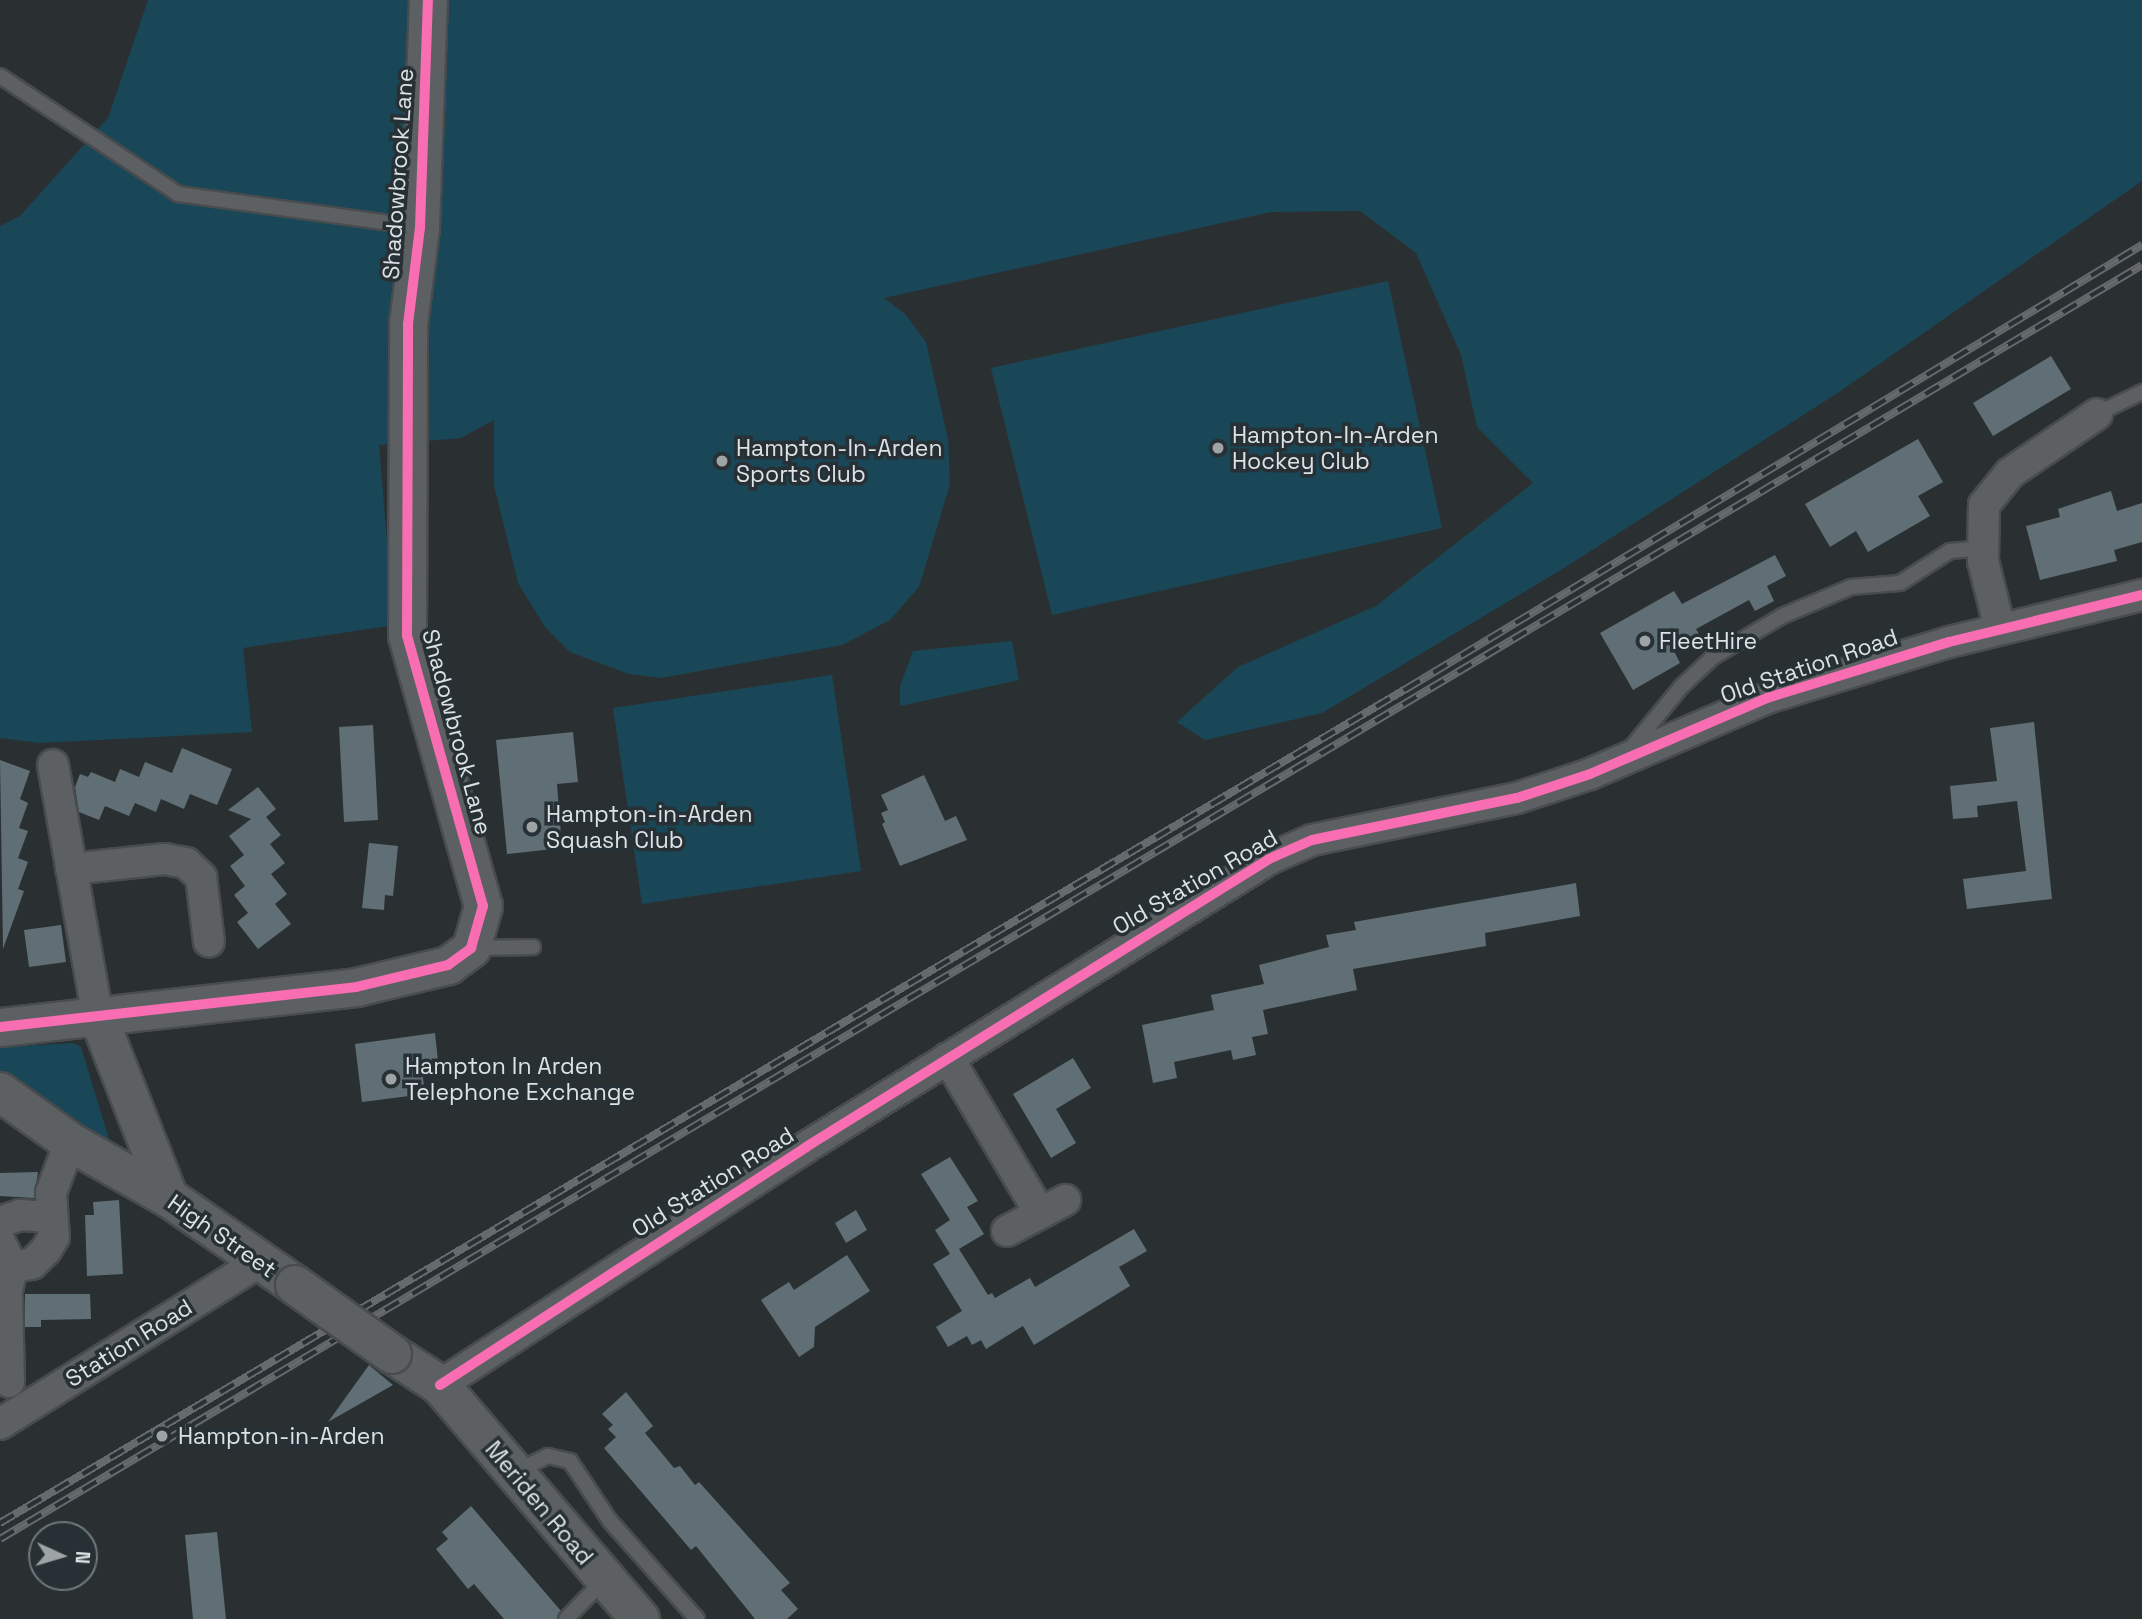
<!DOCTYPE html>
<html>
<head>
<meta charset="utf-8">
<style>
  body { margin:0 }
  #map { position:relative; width:2142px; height:1619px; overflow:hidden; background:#2a3032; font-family:"Space Grotesk",sans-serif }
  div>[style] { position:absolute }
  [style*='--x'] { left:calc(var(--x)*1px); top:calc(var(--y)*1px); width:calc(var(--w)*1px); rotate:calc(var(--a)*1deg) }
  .green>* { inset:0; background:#1a4757 }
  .building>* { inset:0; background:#5f6f75 }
  .roads { filter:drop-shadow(2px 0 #484c4e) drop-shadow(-2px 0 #484c4e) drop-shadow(0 2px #484c4e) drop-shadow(0 -2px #484c4e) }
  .service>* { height:14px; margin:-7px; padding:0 7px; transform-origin:7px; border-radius:7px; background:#5d6062 }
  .minor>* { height:30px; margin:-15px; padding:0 15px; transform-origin:15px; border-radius:15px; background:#5d6062 }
  .tertiary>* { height:37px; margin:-18.5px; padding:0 18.5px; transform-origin:18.5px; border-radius:18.5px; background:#5d6062 }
  .secondary>* { height:38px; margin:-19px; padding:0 19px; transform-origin:19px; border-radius:19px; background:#5d6062 }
  .rail>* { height:8px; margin-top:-4px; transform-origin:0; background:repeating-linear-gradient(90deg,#273135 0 16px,#666a6c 0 32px); box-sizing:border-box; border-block:2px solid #666a6c }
  .bridges { filter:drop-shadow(2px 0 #484c4e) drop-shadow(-2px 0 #484c4e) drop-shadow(0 2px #484c4e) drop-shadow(0 -2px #484c4e) }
  .secondary-bridge>* { height:38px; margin:-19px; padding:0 19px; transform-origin:19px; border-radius:19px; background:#5d6062 }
  .cycleway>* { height:10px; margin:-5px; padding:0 5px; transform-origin:5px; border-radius:5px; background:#f96db3 }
  .dots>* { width:19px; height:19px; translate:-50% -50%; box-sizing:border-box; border:4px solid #273135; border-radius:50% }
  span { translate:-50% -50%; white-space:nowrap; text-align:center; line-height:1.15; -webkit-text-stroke:7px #273135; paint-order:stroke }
  .street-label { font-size:23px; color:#dce2e5 }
  .poi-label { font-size:23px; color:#dce2e5 }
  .left { translate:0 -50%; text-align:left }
  .north { position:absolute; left:28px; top:1521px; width:70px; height:70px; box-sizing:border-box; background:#273135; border:2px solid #6f787b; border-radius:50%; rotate:94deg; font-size:19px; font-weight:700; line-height:28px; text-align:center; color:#dce2e5 }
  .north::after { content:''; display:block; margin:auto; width:24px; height:32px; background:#9ea4a6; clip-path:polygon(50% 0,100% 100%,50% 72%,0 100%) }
</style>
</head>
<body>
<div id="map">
  <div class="green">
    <i style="clip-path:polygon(148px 0,2142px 0,2142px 181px,1836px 394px,1564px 568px,1322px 713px,1205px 740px,1177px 722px,1238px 667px,1376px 606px,1533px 483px,1477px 427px,1461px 355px,1416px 253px,1360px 211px,1271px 212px,884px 298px,905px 314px,926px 342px,948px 439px,950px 484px,919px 587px,890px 620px,842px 645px,661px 678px,629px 674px,570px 652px,545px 627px,518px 583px,494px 485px,494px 420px,461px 438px,379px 445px,394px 625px,243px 648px,252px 732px,40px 743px,0 738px,0 226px,20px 216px,108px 118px)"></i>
    <i style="clip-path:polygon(1388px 281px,1442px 528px,1052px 615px,991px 368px)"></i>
    <i style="clip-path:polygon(1012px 641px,1019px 680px,900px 706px,900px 686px,913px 651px)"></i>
    <i style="clip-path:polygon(832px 675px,861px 871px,642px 904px,613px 708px)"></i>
    <i style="clip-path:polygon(5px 1039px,6px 1047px,74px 1043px,81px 1047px,111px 1146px,0 1072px,0 1040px)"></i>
  </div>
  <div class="building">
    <i style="clip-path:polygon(2051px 356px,2071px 389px,1993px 436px,1973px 403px)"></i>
    <i style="clip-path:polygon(1918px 439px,1943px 482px,1918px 496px,1930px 516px,1868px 552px,1856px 531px,1830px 547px,1805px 504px)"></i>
    <i style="clip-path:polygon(2111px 491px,2117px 511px,2142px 503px,2142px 542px,2114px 550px,2117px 561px,2040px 580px,2026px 526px,2060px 517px,2058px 509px)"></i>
    <i style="clip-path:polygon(1775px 555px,1786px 576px,1767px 586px,1774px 601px,1755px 611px,1749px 600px,1696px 629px,1699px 634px,1673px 649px,1680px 663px,1633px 690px,1600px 633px,1674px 591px,1682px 604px)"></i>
    <i style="clip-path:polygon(2034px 722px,2052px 899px,1967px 909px,1963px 879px,2026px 871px,2017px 801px,1977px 806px,1978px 817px,1953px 819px,1950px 786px,1997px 781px,1990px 728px)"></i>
    <i style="clip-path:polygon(373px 725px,378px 820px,344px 822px,339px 727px)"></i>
    <i style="clip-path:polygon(573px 732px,578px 782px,557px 784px,562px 848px,507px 854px,496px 740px)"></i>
    <i style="clip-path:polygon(182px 748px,232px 769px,217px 805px,190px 794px,184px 809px,161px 799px,156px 812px,135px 803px,129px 816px,105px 806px,99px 820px,79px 812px,75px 787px,80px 774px,88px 777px,91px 772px,115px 782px,120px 769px,139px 777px,145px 762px,172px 773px)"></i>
    <i style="clip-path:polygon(0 760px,30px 771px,20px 799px,28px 803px,19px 828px,28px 831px,18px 858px,28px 862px,18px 889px,24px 891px,3px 949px)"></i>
    <i style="clip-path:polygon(924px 775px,945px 821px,956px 816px,967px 840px,900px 866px,882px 824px,885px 822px,881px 813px,888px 810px,881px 795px)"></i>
    <i style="clip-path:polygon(258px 787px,276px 809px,266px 817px,281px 835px,270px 844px,285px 863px,271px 874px,287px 894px,275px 904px,291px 924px,258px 949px,237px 922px,248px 913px,234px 895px,245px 886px,230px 866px,244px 855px,229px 836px,251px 819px,228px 810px)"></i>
    <i style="clip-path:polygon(369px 843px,398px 846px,393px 896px,385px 895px,384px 910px,362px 908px)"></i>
    <i style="clip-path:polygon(1576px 883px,1580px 916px,1485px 933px,1486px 946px,1353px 969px,1357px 990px,1263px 1010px,1268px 1034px,1252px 1037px,1256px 1055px,1233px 1060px,1231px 1050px,1174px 1062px,1177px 1078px,1153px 1083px,1142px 1025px,1214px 1010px,1211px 995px,1264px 984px,1259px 965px,1329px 947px,1326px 935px,1356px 930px,1354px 922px)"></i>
    <i style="clip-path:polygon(61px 925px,66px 962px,29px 967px,24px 930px)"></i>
    <i style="clip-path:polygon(435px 1033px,438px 1061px,421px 1063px,425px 1094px,362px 1102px,355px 1044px)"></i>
    <i style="clip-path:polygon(1073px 1058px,1091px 1088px,1056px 1109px,1076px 1143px,1051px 1158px,1013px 1094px)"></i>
    <i style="clip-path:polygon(950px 1157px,978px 1201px,967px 1207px,984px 1234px,959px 1249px,988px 1295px,992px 1293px,995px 1298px,1030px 1278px,1035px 1287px,1134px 1229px,1147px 1251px,1119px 1267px,1130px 1286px,1034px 1345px,1023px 1326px,986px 1349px,981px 1340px,972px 1345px,967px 1336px,948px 1347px,936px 1327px,962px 1311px,933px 1264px,950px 1254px,935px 1230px,950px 1220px,921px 1174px)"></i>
    <i style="clip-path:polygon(38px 1172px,34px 1198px,0 1196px,0 1173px)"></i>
    <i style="clip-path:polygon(119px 1200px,123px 1274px,87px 1276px,85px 1215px,94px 1215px,93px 1202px)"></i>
    <i style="clip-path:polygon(856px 1210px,867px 1230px,846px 1243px,835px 1223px)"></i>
    <i style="clip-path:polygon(847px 1255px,870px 1291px,815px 1327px,814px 1347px,799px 1357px,761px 1300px,789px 1282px,794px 1290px)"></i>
    <i style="clip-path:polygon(25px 1294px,90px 1294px,91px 1319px,41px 1320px,41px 1327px,25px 1327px)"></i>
    <i style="clip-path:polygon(369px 1365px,393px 1385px,328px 1422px)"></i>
    <i style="clip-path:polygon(626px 1392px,653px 1426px,645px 1433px,674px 1468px,680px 1466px,695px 1485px,699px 1482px,790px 1583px,781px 1590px,798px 1609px,787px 1619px,755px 1619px,696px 1546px,691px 1550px,604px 1448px,616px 1437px,608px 1429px,613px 1425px,602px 1414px)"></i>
    <i style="clip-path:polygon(471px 1506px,561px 1611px,557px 1619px,504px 1619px,474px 1584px,468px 1589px,436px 1549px,448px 1539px,442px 1532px)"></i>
    <i style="clip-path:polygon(217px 1532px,226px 1619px,193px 1619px,185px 1535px)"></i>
  </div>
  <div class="roads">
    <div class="service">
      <i style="--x:0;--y:76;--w:214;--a:33.5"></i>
      <i style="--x:178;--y:194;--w:243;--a:7.8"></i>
      <i style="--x:2097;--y:414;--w:50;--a:-26.1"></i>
      <i style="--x:1631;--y:748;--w:80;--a:-50.6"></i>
      <i style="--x:1682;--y:686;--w:42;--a:-43.1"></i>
      <i style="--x:1713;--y:657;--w:80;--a:-30.7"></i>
      <i style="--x:1782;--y:616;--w:75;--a:-22.8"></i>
      <i style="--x:1851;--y:587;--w:49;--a:-4.7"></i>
      <i style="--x:1900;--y:583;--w:59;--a:-32.6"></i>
      <i style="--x:1950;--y:551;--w:32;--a:-5"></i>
      <i style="--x:471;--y:948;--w:62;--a:-0.9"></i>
      <i style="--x:515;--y:1472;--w:37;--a:-26"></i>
      <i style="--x:548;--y:1456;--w:23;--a:13"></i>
      <i style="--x:570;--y:1461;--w:72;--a:56.3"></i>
      <i style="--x:610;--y:1521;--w:131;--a:48.4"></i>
      <i style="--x:566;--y:1619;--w:53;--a:-45.8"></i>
    </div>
    <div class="minor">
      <i style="--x:2000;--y:629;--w:70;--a:-104"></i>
      <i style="--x:1983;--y:561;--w:56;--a:-89"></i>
      <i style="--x:1984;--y:505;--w:41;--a:-50.9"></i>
      <i style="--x:2010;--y:473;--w:105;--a:-34.1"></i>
      <i style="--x:53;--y:765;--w:256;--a:79.9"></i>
      <i style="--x:71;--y:869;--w:94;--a:-6.1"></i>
      <i style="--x:164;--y:859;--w:22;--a:10"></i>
      <i style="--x:186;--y:863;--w:21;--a:43"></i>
      <i style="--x:201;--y:877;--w:65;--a:83"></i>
      <i style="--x:948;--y:1058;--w:178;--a:59.3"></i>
      <i style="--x:0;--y:1222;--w:21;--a:-19"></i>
      <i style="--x:20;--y:1215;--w:30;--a:4"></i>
      <i style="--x:1007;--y:1231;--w:66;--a:-28.1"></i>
      <i style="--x:0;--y:1242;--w:28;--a:64"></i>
      <i style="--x:12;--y:1267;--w:20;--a:-9"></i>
      <i style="--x:32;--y:1264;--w:20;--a:-45"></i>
      <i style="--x:46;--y:1250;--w:15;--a:-58"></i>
      <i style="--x:54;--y:1237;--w:44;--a:-93.9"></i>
      <i style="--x:51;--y:1193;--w:54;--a:-69.6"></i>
      <i style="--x:9;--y:1382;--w:91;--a:-91.3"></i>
      <i style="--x:7;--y:1291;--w:25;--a:-78"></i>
      <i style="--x:440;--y:1385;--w:437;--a:-33"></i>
      <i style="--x:806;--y:1147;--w:545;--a:-31.88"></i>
      <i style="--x:1269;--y:859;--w:47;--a:-23.8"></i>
      <i style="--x:1312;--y:840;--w:209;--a:-11.6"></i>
      <i style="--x:1517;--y:798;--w:77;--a:-18.2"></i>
      <i style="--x:1590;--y:774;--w:193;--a:-23.2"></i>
      <i style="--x:1767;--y:698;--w:190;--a:-17.1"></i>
      <i style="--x:1949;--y:642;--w:199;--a:-13.7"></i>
      <i style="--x:0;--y:1424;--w:305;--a:-32"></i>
    </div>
    <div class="tertiary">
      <i style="--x:98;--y:1017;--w:194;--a:68.6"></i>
      <i style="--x:0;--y:1027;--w:358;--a:-6.4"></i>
      <i style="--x:356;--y:987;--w:95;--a:-13.4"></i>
      <i style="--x:448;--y:965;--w:29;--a:-36"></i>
      <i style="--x:471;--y:948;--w:44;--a:-74.1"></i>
      <i style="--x:483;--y:906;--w:280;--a:-105.7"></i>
      <i style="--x:407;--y:636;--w:312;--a:-89.8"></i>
      <i style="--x:408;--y:324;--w:98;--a:-82.9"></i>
      <i style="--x:420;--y:227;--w:227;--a:-88"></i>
    </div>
    <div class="secondary">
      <i style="--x:0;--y:1092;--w:86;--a:35.5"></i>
      <i style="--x:70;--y:1142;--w:114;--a:29.5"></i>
      <i style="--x:169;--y:1198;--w:153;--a:34.6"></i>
      <i style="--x:392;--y:1354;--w:57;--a:32.9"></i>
      <i style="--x:440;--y:1385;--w:308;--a:49.5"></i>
    </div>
  </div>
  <div class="rail">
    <i style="--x:0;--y:1523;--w:1635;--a:-30.68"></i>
    <i style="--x:1406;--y:689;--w:860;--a:-31.1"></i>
    <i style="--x:0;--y:1539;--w:2492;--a:-30.74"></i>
  </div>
  <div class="bridges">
    <div class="secondary-bridge">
      <i style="--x:295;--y:1285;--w:119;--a:35.4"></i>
    </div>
  </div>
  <div class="cycleway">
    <i style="--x:0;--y:1027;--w:358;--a:-6.4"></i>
    <i style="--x:356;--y:987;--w:95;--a:-13.4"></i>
    <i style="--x:448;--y:965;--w:29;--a:-36"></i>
    <i style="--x:471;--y:948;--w:44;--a:-74.1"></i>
    <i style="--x:483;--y:906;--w:280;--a:-105.7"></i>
    <i style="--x:407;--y:636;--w:312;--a:-89.8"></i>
    <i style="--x:408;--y:324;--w:98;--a:-82.9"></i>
    <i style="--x:420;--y:227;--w:227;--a:-88"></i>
    <i style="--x:440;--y:1385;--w:437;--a:-33"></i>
    <i style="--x:806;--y:1147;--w:545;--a:-31.88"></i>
    <i style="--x:1269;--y:859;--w:47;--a:-23.8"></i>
    <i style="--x:1312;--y:840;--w:209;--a:-11.6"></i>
    <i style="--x:1517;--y:798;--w:77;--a:-18.2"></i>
    <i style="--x:1590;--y:774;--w:193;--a:-23.2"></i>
    <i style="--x:1767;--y:698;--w:190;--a:-17.1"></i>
    <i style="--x:1949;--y:642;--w:199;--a:-13.7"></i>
  </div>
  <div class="dots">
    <i style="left:1218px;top:448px;background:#9ea4a6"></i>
    <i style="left:722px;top:461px;background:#9ea4a6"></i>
    <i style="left:1645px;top:641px;background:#9ea4a6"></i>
    <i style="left:532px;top:827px;background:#9ea4a6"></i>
    <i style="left:391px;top:1079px;background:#9ea4a6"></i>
    <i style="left:162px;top:1436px;background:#9ea4a6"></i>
  </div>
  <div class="street-label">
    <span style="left:398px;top:174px;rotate:-86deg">Shadowbrook Lane</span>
    <span style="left:1809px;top:666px;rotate:-19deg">Old Station Road</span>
    <span style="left:457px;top:732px;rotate:75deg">Shadowbrook Lane</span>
    <span style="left:1195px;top:882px;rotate:-30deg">Old Station Road</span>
    <span style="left:713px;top:1182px;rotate:-32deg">Old Station Road</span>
    <span style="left:222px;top:1236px;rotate:35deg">High Street</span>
    <span style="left:129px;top:1343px;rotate:-32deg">Station Road</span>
    <span style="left:539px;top:1503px;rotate:50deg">Meriden Road</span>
  </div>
  <div class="poi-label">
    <span class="left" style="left:1232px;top:448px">Hampton-In-Arden<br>Hockey Club</span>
    <span class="left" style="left:736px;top:461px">Hampton-In-Arden<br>Sports Club</span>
    <span class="left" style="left:1659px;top:641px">FleetHire</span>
    <span class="left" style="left:546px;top:827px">Hampton-in-Arden<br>Squash Club</span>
    <span class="left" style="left:405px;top:1079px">Hampton In Arden<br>Telephone Exchange</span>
    <span class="left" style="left:178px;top:1436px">Hampton-in-Arden</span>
  </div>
  <div class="north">N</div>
</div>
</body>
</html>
